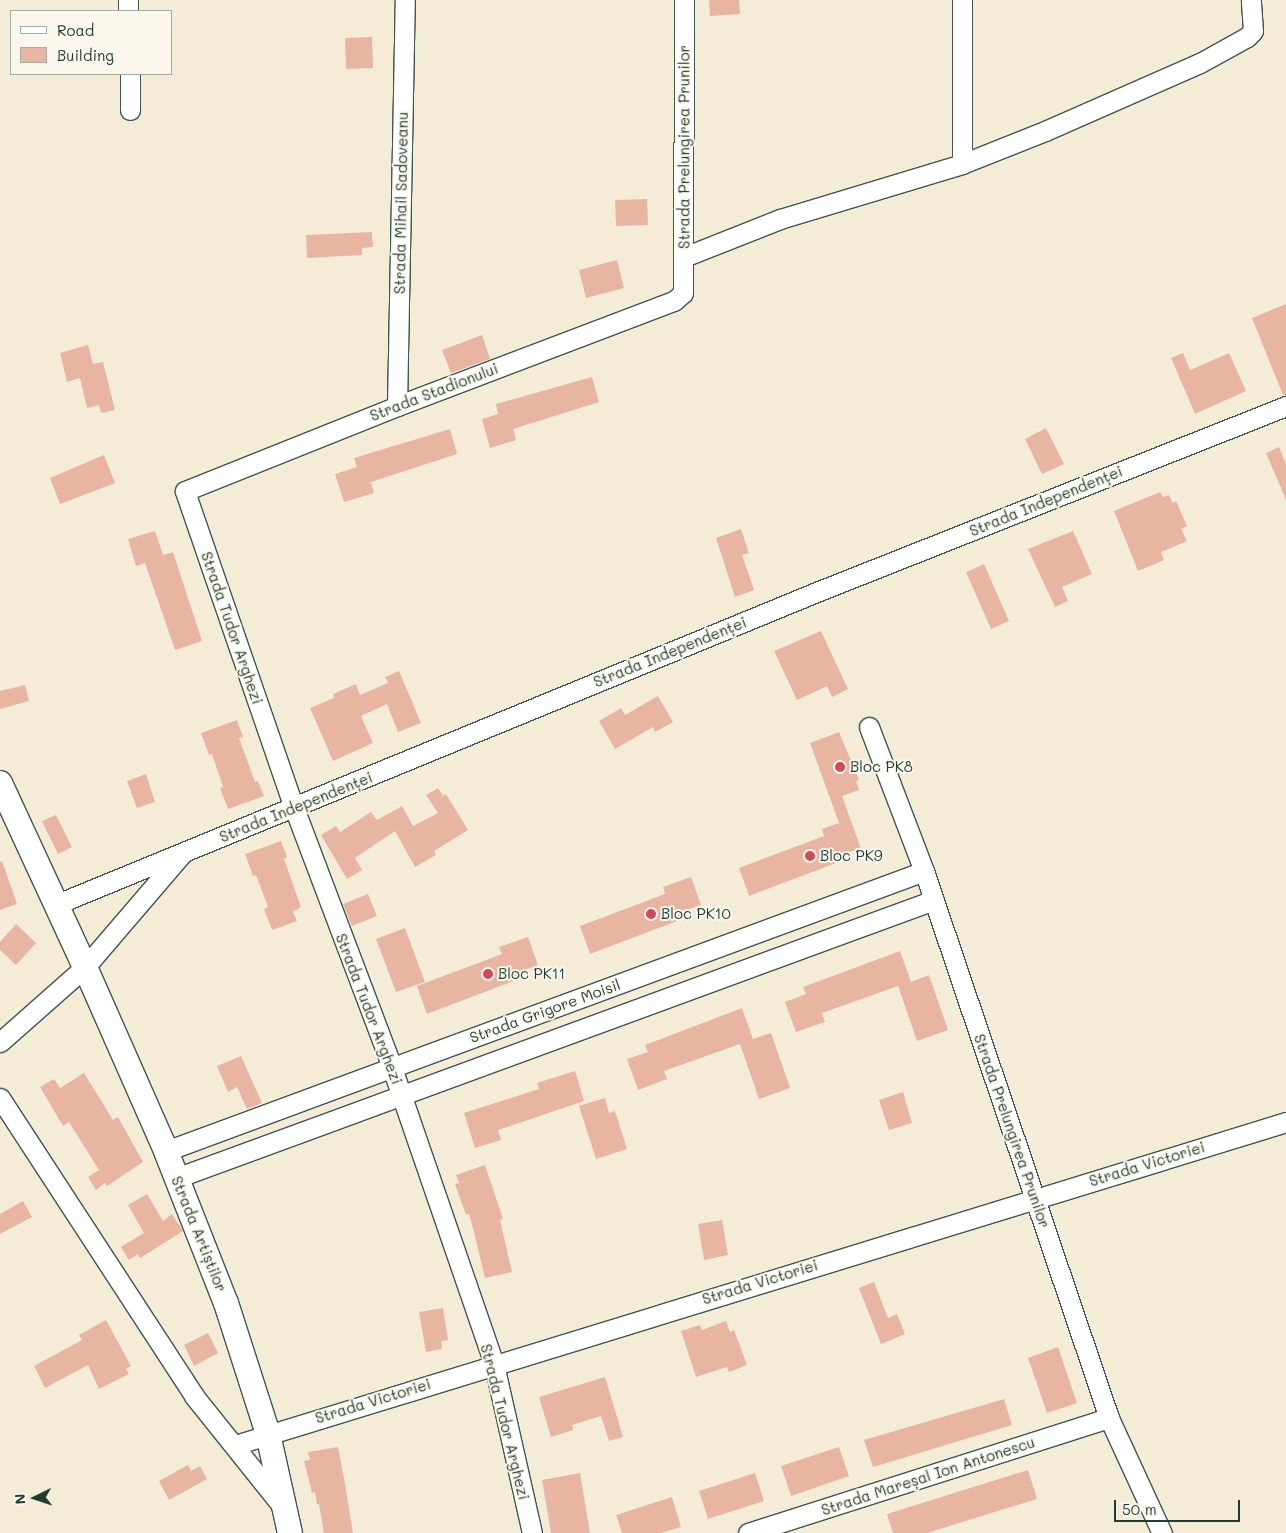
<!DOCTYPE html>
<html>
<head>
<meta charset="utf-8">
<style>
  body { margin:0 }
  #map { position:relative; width:1286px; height:1533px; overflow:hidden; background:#f5ecd7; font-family:Mali,sans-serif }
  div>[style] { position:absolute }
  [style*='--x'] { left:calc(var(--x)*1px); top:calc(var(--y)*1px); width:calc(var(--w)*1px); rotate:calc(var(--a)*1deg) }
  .building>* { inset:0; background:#e9b5a3 }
  .roads { filter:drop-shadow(1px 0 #3f574c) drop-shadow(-1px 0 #3f574c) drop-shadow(0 1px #3f574c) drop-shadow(0 -1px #3f574c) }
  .minor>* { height:19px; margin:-9.5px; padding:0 9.5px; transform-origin:9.5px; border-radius:9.5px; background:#fff }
  .tertiary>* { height:24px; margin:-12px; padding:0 12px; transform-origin:12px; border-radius:12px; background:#fff }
  .dots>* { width:14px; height:14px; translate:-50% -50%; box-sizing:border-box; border:2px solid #fbf7ec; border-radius:50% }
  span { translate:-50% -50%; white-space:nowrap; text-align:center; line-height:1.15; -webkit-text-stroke:4px #fbf7ec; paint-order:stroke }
  .street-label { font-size:15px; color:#1f3d34 }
  .poi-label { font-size:15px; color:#1f3d34 }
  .left { translate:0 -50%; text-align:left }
  .legend { position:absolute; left:10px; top:10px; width:162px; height:65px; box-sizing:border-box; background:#fbf7ec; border:1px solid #a3ada2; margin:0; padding:6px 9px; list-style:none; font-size:15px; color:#1f3d34 }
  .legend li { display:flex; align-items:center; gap:10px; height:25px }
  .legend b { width:25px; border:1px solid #a3ada2 }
  .north { position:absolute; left:10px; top:1473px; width:50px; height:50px; -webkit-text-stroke:4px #fbf7ec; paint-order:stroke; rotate:266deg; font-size:14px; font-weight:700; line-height:20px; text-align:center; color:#1f3d34 }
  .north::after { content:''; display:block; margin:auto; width:18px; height:22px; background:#1f3d34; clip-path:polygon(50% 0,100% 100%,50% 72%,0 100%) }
  .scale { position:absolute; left:1114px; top:1500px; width:126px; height:22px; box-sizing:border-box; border:2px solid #1f3d34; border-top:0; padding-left:6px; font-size:15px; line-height:18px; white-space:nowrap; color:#1f3d34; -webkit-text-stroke:4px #fbf7ec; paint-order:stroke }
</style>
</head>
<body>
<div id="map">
  <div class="building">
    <i style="clip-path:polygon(709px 0,739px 0,740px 14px,710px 16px)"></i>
    <i style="clip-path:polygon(372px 37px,373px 68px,346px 69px,345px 38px)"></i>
    <i style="clip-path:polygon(647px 199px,648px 225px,616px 226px,615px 200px)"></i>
    <i style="clip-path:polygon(372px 232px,373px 247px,362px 248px,362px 255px,307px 258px,306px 235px)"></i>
    <i style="clip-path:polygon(617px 260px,624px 288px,586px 298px,579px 270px)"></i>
    <i style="clip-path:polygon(1286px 304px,1286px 395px,1283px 395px,1252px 318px)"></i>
    <i style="clip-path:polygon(482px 335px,490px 359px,451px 373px,442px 350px)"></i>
    <i style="clip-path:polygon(88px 345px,93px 364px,103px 362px,115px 410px,101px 413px,99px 405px,87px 408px,80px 378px,67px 382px,60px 353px)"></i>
    <i style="clip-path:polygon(1183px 353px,1190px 370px,1229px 353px,1246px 391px,1195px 414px,1171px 358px)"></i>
    <i style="clip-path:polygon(592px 377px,599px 402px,513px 429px,516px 440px,490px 448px,482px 419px,498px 414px,496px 404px)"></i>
    <i style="clip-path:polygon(1046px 428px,1064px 464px,1042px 474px,1025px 439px)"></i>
    <i style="clip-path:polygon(450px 429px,457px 454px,371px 482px,374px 493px,344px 502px,335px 474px,357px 467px,354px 458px)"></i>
    <i style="clip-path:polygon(1279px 447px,1286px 464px,1286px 500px,1266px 453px)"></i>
    <i style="clip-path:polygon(104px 455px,115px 483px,60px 504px,50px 478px)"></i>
    <i style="clip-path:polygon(1160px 492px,1163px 497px,1169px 495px,1173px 503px,1176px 501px,1187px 526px,1181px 529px,1187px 541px,1161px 552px,1164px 560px,1138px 571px,1114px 511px)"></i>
    <i style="clip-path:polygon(741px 529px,749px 553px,742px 555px,754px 590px,735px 597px,716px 538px)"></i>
    <i style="clip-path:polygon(155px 531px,163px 555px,173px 552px,202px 641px,175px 650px,145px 563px,136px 566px,128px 539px)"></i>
    <i style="clip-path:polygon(1073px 531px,1092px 574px,1062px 587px,1068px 601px,1055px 607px,1028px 549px)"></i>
    <i style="clip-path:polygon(984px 564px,1009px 621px,991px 629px,966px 572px)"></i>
    <i style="clip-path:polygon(821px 631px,848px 689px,832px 697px,827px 686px,797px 700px,774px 651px)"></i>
    <i style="clip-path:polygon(399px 671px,421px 723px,398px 732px,387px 704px,361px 716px,373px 743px,333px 761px,310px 708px,334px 698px,333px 694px,356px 684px,360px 695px,388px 683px,385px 677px)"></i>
    <i style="clip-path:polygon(25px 685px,29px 701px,0 709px,0 691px)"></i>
    <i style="clip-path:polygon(658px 696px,673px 722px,655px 732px,653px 727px,615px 749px,599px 721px,621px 708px,625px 715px)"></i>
    <i style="clip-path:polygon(237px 720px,243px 737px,239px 738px,255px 782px,258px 781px,264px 796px,228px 809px,220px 788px,223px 787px,212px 754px,209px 755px,201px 733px)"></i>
    <i style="clip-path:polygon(839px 732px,859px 780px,856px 781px,859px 790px,842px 796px,861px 849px,841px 854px,844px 860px,749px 896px,739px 868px,824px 836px,822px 829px,839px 823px,810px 743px)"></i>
    <i style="clip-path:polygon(146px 774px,155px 802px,137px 808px,127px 781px)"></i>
    <i style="clip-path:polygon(438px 788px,443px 796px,446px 794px,468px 830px,434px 851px,436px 855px,415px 867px,395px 831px,355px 858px,362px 870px,347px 879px,321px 835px,336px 826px,340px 832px,371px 812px,377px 820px,402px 806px,413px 826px,438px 813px,426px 795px)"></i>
    <i style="clip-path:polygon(56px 815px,72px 847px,58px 854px,42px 821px)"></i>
    <i style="clip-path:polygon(281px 841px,287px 857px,284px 859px,301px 907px,293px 912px,297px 921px,272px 930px,264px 909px,268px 907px,256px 875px,253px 876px,245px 854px)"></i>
    <i style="clip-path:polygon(2px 861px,17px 904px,0 910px,0 862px)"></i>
    <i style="clip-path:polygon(691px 877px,701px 905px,682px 911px,685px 918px,590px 954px,580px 926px,665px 894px,663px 887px)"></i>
    <i style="clip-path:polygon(368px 894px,377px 916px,352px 926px,343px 904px)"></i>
    <i style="clip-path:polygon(16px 924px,36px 943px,16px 965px,0 950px,0 942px)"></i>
    <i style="clip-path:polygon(405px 928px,425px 982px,396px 992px,376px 939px)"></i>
    <i style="clip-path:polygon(528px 937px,538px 965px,519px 972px,521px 978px,427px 1014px,417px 986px,502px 954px,499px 947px)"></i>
    <i style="clip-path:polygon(900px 951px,911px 982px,929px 975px,948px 1030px,917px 1041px,898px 986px,822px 1013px,825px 1022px,796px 1032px,785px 1002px,806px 994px,803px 987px)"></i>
    <i style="clip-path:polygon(742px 1008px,753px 1039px,771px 1033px,790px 1088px,759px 1099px,740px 1044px,664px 1071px,667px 1079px,638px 1090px,627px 1059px,648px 1052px,645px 1045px)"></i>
    <i style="clip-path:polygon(241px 1056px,262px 1103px,247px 1109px,237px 1087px,228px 1092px,217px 1066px)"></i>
    <i style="clip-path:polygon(575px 1071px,584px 1101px,498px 1130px,501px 1140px,475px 1148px,464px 1113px,539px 1089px,537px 1083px)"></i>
    <i style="clip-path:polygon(84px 1073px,113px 1120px,118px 1117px,143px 1162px,107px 1186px,105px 1183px,96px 1190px,88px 1177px,99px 1170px,69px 1122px,63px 1126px,40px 1087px,54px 1079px,60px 1088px)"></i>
    <i style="clip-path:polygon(903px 1092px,912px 1123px,889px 1130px,879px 1100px)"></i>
    <i style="clip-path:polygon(605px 1098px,609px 1113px,615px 1111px,627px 1149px,596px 1159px,579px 1106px)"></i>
    <i style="clip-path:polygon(485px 1165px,503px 1219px,500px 1220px,512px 1272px,485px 1278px,473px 1228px,469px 1214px,466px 1215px,455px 1184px,459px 1183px,456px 1175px)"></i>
    <i style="clip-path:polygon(147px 1194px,163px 1221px,172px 1214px,183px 1231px,140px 1258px,138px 1254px,129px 1260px,121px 1247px,144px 1233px,128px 1205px)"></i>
    <i style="clip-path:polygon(23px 1201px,32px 1217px,0 1234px,0 1214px)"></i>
    <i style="clip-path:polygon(722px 1220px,728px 1255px,704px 1260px,698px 1224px)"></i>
    <i style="clip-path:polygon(874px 1282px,888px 1318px,897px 1314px,905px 1334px,881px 1344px,859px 1288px)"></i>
    <i style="clip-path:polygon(443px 1308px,448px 1340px,441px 1341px,442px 1349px,426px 1352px,419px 1312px)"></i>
    <i style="clip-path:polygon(106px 1320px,131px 1366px,126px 1369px,129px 1374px,99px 1389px,88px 1365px,45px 1388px,34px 1366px,82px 1340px,79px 1335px)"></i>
    <i style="clip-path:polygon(726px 1321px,730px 1332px,734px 1330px,747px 1365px,729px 1372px,727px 1367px,696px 1377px,681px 1331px,700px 1325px,702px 1330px)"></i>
    <i style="clip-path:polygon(208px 1333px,218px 1353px,194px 1366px,184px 1345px)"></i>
    <i style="clip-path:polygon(1058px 1347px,1077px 1403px,1047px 1413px,1028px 1358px)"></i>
    <i style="clip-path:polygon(605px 1377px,623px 1437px,609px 1441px,601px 1416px,572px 1425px,573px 1430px,551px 1437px,539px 1397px)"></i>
    <i style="clip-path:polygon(1004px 1399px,1012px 1425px,873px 1467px,864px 1440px)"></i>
    <i style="clip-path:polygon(338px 1447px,345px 1484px,353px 1533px,324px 1533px,319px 1504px,317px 1504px,315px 1492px,312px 1493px,304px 1461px,310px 1460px,308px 1452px)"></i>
    <i style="clip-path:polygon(839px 1447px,849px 1476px,791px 1496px,781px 1466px)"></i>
    <i style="clip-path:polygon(188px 1465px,191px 1471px,200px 1466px,207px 1479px,169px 1500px,159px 1481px)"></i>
    <i style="clip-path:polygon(1028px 1470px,1037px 1499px,927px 1533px,893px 1533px,887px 1514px)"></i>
    <i style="clip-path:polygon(580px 1473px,590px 1533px,551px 1533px,542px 1480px)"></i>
    <i style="clip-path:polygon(755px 1473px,764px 1501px,708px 1519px,699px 1491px)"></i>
    <i style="clip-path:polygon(672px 1497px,681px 1527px,661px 1533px,622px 1533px,616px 1515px)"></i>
  </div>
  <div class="roads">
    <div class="minor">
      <i style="--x:128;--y:0;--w:11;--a:90"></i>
      <i style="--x:130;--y:74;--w:36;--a:90"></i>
      <i style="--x:962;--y:164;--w:164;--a:-90"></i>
      <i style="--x:684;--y:257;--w:103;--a:-21.6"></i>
      <i style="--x:780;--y:219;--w:190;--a:-16.8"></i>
      <i style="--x:962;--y:164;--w:89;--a:-21.7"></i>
      <i style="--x:1045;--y:131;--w:169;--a:-23.7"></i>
      <i style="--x:1200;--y:63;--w:54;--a:-29"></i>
      <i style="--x:1247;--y:37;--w:8;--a:-45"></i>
      <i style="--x:1253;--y:31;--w:31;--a:-94"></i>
      <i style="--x:397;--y:406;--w:406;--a:-88.9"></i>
      <i style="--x:869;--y:727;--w:154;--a:69.1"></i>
      <i style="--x:924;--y:871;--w:577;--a:71.31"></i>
      <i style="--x:1109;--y:1418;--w:127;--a:65.3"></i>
      <i style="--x:57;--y:904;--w:818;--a:-22.33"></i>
      <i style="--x:814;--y:593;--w:508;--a:-21.61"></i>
      <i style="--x:0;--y:1042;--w:113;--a:-41.4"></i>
      <i style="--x:85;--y:967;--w:148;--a:-49.4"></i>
      <i style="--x:0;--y:1098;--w:356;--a:56.9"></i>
      <i style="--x:194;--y:1396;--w:142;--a:51.3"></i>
      <i style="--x:166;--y:1151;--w:808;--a:-20.27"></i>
      <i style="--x:176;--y:1178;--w:807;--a:-20.14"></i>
      <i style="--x:235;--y:1445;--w:1100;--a:-17.08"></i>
      <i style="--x:532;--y:1533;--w:173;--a:-102.7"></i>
      <i style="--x:494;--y:1364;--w:314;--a:-109"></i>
      <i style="--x:392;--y:1067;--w:277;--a:-110.7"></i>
      <i style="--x:294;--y:808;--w:335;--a:-109"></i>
      <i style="--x:185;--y:491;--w:228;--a:-21.8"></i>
      <i style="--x:397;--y:406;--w:296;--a:-20.8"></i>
      <i style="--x:674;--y:301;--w:12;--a:-42"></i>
      <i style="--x:683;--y:293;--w:293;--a:-89.8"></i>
      <i style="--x:748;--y:1533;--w:379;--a:-17.7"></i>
    </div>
    <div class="tertiary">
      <i style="--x:0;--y:783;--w:203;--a:65.2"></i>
      <i style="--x:85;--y:967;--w:201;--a:66.2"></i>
      <i style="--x:166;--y:1151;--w:163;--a:68.5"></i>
      <i style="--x:226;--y:1303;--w:138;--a:72.2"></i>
      <i style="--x:268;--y:1434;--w:101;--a:77.5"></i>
    </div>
  </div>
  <div class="dots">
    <i style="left:840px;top:767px;background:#d1495b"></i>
    <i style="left:810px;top:856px;background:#d1495b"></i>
    <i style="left:651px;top:914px;background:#d1495b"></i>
    <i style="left:488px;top:974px;background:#d1495b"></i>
  </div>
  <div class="street-label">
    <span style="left:684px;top:147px;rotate:-90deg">Strada Prelungirea Prunilor</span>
    <span style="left:401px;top:203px;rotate:-89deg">Strada Mihail Sadoveanu</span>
    <span style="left:434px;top:392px;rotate:-21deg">Strada Stadionului</span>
    <span style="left:1046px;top:501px;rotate:-22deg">Strada Independenței</span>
    <span style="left:232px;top:628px;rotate:71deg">Strada Tudor Arghezi</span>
    <span style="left:670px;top:652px;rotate:-22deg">Strada Independenței</span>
    <span style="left:296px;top:807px;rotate:-22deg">Strada Independenței</span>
    <span style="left:369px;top:1009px;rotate:69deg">Strada Tudor Arghezi</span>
    <span style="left:545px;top:1011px;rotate:-20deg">Strada Grigore Moisil</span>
    <span style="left:1012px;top:1131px;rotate:71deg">Strada Prelungirea Prunilor</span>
    <span style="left:1147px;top:1164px;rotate:-17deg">Strada Victoriei</span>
    <span style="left:199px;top:1234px;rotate:68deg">Strada Artiștilor</span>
    <span style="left:760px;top:1282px;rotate:-17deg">Strada Victoriei</span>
    <span style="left:373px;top:1401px;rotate:-17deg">Strada Victoriei</span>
    <span style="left:505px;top:1422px;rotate:76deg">Strada Tudor Arghezi</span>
    <span style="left:928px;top:1476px;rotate:-18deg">Strada Mareșal Ion Antonescu</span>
  </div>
  <div class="poi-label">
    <span class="left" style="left:850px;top:767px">Bloc PK8</span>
    <span class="left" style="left:820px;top:856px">Bloc PK9</span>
    <span class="left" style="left:661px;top:914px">Bloc PK10</span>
    <span class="left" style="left:498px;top:974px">Bloc PK11</span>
  </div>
  <ul class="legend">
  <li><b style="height:6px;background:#fff"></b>Road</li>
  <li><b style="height:14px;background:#e9b5a3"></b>Building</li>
  </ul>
  <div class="north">N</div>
  <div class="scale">50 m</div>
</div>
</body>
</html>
